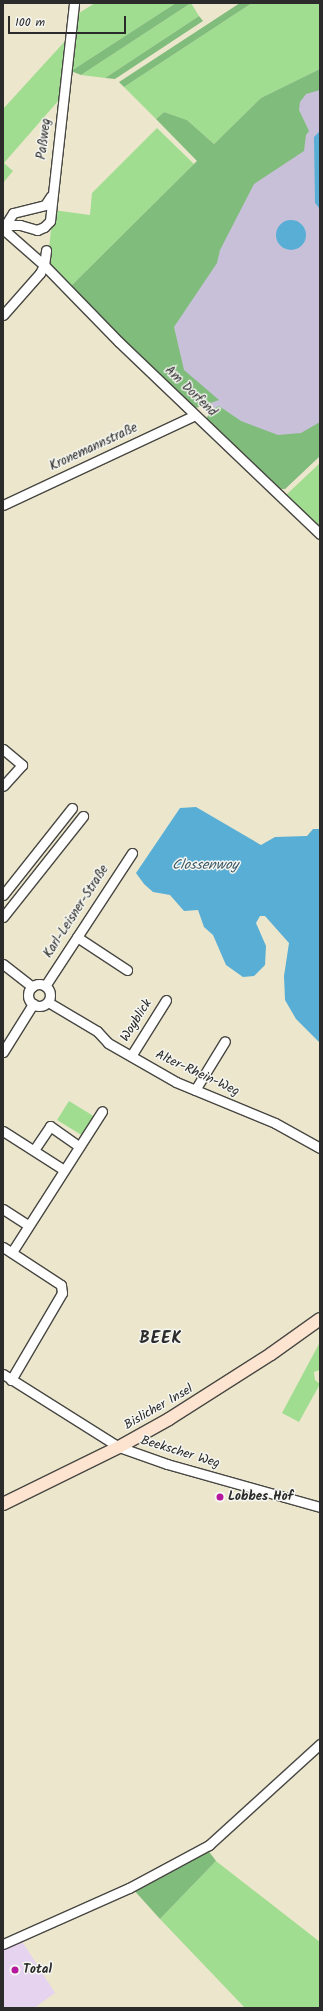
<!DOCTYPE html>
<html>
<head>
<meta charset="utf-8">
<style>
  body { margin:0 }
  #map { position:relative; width:323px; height:2011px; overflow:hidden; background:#ece7cc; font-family:Kalam,sans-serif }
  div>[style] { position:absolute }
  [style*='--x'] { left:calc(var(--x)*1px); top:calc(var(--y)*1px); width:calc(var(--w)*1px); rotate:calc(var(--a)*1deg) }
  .built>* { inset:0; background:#e5d3f0 }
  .industrial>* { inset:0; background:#c7c0d8 }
  .green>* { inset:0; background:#a0dd91 }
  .forest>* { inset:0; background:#80bc7b }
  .water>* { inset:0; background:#58aed5 }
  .round { border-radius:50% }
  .roads { filter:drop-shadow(1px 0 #484743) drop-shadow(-1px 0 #484743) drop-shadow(0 1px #484743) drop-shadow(0 -1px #484743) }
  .minor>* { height:9px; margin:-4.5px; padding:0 4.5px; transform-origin:4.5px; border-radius:4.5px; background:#fff }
  .minor>.ring { margin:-4.5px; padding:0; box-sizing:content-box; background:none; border:9px solid #fff; border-radius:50% }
  .secondary>* { height:12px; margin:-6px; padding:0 6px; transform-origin:6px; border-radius:6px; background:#fde4d0 }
  .dots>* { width:11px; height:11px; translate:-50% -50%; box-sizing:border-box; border:2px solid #f6f6f2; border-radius:50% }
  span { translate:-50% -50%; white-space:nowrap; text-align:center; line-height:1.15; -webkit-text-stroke:3px #f6f6f2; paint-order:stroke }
  .street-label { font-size:13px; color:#2b2b2b }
  .poi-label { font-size:13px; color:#2b2b2b; font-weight:700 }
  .left { translate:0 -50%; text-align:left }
  .water-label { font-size:14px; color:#3b5966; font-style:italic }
  .district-label { font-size:17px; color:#2b2b2b; font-weight:700; letter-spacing:1px }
  .frame { position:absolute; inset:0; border:4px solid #2b2b2b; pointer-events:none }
  .scale { position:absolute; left:8px; top:16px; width:118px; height:18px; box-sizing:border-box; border:2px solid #2b2b2b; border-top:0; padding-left:5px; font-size:12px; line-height:14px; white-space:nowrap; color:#2b2b2b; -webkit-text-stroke:3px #f6f6f2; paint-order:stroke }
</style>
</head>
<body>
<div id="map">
  <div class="built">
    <i style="clip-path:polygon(20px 1938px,55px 1993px,34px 2008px,4px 2008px,3px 1947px)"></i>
  </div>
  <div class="industrial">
    <i style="clip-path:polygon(320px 69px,320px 456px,285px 489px,214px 412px,213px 406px,70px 287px,261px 98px)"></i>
  </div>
  <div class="green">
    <i style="clip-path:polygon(95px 3px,176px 3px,71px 71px,74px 20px,79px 13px)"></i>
    <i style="clip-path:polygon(191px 3px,199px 16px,105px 78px,81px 75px)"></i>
    <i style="clip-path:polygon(252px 3px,320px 3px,320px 69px,261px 98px,214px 144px,187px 120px,164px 112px,156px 119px,124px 87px)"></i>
    <i style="clip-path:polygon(66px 40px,59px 100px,4px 163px,13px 171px,3px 183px,3px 109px)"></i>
    <i style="clip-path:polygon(157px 128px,194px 164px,70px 287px,50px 267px,48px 259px,53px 210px,90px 215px,92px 193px)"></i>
    <i style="clip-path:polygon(320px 463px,320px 531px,286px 495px)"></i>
    <i style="clip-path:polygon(69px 1101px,95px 1117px,83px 1136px,57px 1120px)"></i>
    <i style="clip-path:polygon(320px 1342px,320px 1370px,314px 1372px,315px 1380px,320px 1384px,299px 1422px,282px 1413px)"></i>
    <i style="clip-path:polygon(216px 1861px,320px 1942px,320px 2008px,245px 2008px,160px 1919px)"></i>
  </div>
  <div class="forest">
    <i style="clip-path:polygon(176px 3px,191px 3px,81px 75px,71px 71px)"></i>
    <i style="clip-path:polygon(240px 3px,252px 3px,124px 87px,119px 82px)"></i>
    <i style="clip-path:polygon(199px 16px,203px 21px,115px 79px,105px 78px)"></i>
    <i style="clip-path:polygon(320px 69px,320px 90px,306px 94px,300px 102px,299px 110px,309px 131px,306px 135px,304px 151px,254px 184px,220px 250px,217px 263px,174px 327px,184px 370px,219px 400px,193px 409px,136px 355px,70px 287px,197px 161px,156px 119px,164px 112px,187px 120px,214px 144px,261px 98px)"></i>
    <i style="clip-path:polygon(219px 406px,241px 421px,278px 435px,301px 433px,320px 422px,320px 456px,285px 489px,279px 489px,205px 420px,212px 410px)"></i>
    <i style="clip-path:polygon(207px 1849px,216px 1861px,160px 1919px,132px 1888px)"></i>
  </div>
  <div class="water">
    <i style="clip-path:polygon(320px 131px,320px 209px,315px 203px,314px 137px)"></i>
    <i class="round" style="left:276px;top:220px;width:30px;height:30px"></i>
    <i style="clip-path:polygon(196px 807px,261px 845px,275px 837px,307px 836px,313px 829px,320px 829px,320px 1043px,296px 1019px,285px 1000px,284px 976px,289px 943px,265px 916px,260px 916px,256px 923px,266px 946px,265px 965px,254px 976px,243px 977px,226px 965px,213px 935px,204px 927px,198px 910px,184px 911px,170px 895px,153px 892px,144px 884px,136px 873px,180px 808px)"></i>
  </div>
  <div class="roads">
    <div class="minor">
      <i style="--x:3;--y:229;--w:55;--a:41.3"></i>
      <i style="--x:44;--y:265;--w:107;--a:45.8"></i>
      <i style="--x:119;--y:342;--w:278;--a:43.7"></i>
      <i style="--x:3;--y:229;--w:9;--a:-27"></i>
      <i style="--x:11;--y:225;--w:9;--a:0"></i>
      <i style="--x:20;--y:225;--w:18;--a:16"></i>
      <i style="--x:37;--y:230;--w:8;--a:-23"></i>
      <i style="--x:44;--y:227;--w:8;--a:-45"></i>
      <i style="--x:50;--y:221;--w:219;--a:-83.7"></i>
      <i style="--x:3;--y:229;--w:19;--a:-58"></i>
      <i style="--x:13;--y:213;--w:33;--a:-14"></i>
      <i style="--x:45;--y:205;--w:11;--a:-56"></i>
      <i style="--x:3;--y:315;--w:56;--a:-48.6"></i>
      <i style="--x:40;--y:273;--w:9;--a:-63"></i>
      <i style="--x:44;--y:265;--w:15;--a:-82"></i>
      <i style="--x:3;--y:505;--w:212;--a:-25.1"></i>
      <i style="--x:3;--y:749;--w:25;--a:40"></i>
      <i style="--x:22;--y:765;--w:28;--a:132"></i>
      <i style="--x:3;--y:895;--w:111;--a:-51.6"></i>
      <i style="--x:3;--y:917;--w:129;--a:-51.6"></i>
      <i style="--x:77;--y:937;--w:60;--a:33.4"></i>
      <i style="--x:3;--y:964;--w:37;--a:38"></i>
      <i class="ring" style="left:28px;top:984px;width:13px;height:13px"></i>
      <i style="--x:45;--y:986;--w:159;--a:-56.8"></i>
      <i style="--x:48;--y:1002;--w:57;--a:30.6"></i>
      <i style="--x:97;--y:1031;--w:16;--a:47"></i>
      <i style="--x:108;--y:1043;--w:78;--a:29.8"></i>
      <i style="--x:176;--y:1082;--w:107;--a:22.5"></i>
      <i style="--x:275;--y:1123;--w:51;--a:29.1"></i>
      <i style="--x:3;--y:1052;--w:57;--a:-58"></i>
      <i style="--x:131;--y:1056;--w:66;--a:-58"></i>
      <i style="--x:195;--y:1090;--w:57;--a:-58.5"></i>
      <i style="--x:3;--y:1131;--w:72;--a:32.6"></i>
      <i style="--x:34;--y:1150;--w:29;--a:-56"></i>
      <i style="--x:50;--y:1126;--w:35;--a:35"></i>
      <i style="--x:3;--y:1209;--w:30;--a:33"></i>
      <i style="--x:3;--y:1247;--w:69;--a:33.2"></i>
      <i style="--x:61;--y:1285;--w:8;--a:83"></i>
      <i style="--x:62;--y:1293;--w:101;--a:120.4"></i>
      <i style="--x:12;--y:1252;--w:167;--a:-57.4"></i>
      <i style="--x:3;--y:1374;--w:137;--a:32.2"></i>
      <i style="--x:119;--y:1447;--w:51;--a:19.5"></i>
      <i style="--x:167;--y:1464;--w:159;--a:15.7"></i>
      <i style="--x:3;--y:1944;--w:138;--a:-24"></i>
      <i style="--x:129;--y:1888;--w:91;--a:-28.3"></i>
      <i style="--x:209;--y:1845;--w:150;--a:-42.3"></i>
    </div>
    <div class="secondary">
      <i style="--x:3;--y:1504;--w:129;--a:-26.2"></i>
      <i style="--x:119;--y:1447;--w:57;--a:-29.2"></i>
      <i style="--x:169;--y:1419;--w:121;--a:-32.5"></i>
      <i style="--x:271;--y:1354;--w:60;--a:-35.5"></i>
    </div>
  </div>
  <div class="dots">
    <i style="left:220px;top:1497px;background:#b5179e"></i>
    <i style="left:15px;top:1970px;background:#b5179e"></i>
  </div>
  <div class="street-label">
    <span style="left:45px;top:139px;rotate:-83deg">Paßweg</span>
    <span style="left:190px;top:392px;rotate:44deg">Am Dorfend</span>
    <span style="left:94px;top:448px;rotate:-25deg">Kronemannstraße</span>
    <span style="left:77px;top:912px;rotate:-57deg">Karl-Leisner-Straße</span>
    <span style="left:137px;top:1021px;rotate:-58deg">Woyblick</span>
    <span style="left:197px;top:1074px;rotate:25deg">Alter-Rhein-Weg</span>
    <span style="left:159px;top:1408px;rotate:-30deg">Bislicher Insel</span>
    <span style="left:180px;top:1453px;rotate:17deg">Beekscher Weg</span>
  </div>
  <div class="poi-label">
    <span class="left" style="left:228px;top:1497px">Lobbes Hof</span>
    <span class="left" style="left:23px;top:1970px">Total</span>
  </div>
  <div class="water-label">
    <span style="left:205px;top:865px">Clossenwoy</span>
  </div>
  <div class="district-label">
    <span style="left:161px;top:1339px">BEEK</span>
  </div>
  <div class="frame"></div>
  <div class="scale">100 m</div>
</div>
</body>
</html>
